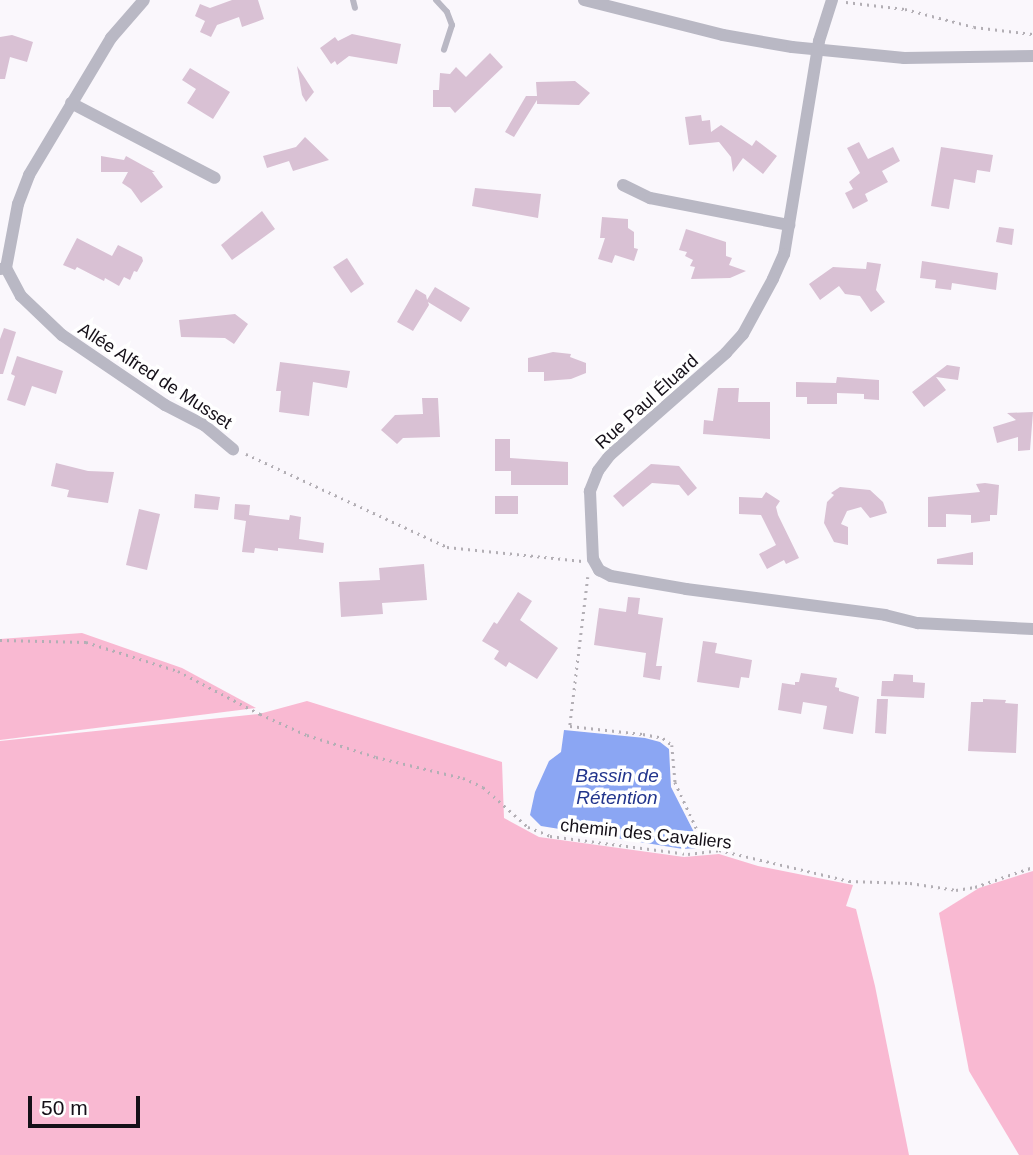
<!DOCTYPE html>
<html>
<head>
<meta charset="utf-8">
<style>
  body { margin:0 }
  #map { position:relative; width:1033px; height:1155px; overflow:hidden; background:#faf7fc; font-family:Helvetica,sans-serif }
  div>[style] { position:absolute }
  [style*='--x'] { left:calc(var(--x)*1px); top:calc(var(--y)*1px); width:calc(var(--w)*1px); rotate:calc(var(--a)*1deg) }
  .green>* { inset:0; background:#f9b9d2 }
  .water>* { inset:0; background:#8ba6f3 }
  .building>* { inset:0; background:#d9c1d4 }
  .path>* { height:2.5px; margin-top:-1.25px; transform-origin:0; background:repeating-linear-gradient(90deg,#b3afb5 0 2px,transparent 0 7px) }
  .lane>* { height:6px; margin:-3px; padding:0 3px; transform-origin:3px; border-radius:3px; background:#b9b8c4 }
  .street>* { height:12px; margin:-6px; padding:0 6px; transform-origin:6px; border-radius:6px; background:#b9b8c4 }
  span { translate:-50% -50%; white-space:nowrap; text-align:center; line-height:1.15; -webkit-text-stroke:7px #fff; paint-order:stroke }
  .street-label { font-size:18px; color:#151018 }
  .water-label { font-size:19px; color:#22358c; font-style:italic }
  .scale { position:absolute; left:28px; top:1096px; width:112px; height:32px; box-sizing:border-box; border:4px solid #151018; border-top:0; padding-left:9px; font-size:21px; line-height:24px; white-space:nowrap; color:#151018; -webkit-text-stroke:5px #fff; paint-order:stroke }
</style>
</head>
<body>
<div id="map">
  <div class="green">
    <i style="clip-path:polygon(82px 633px,182px 668px,256px 708px,0 740px,0 639px)"></i>
    <i style="clip-path:polygon(307px 701px,502px 762px,504px 818px,539px 837px,684px 857px,719px 854px,758px 866px,853px 885px,846px 906px,856px 909px,875px 986px,909px 1155px,0 1155px,0 741px,259px 714px)"></i>
    <i style="clip-path:polygon(1033px 871px,1033px 1155px,1019px 1155px,969px 1071px,939px 913px,979px 888px)"></i>
  </div>
  <div class="water">
    <i style="clip-path:polygon(564px 730px,645px 738px,660px 742px,669px 749px,671px 787px,699px 842px,697px 848px,683px 849px,541px 826px,530px 815px,535px 792px,549px 761px,561px 752px)"></i>
  </div>
  <div class="building">
    <i style="clip-path:polygon(232px 0,258px 0,264px 19px,242px 27px,239px 17px,217px 25px,211px 37px,200px 32px,205px 21px,195px 16px,200px 4px,210px 8px)"></i>
    <i style="clip-path:polygon(352px 34px,401px 44px,397px 64px,349px 56px,337px 65px,335px 61px,331px 64px,320px 48px,335px 37px,338px 41px)"></i>
    <i style="clip-path:polygon(12px 35px,33px 42px,27px 62px,10px 57px,5px 79px,0 79px,0 37px)"></i>
    <i style="clip-path:polygon(490px 53px,503px 67px,455px 113px,450px 107px,433px 107px,433px 90px,439px 90px,440px 73px,450px 74px,456px 67px,466px 77px)"></i>
    <i style="clip-path:polygon(297px 66px,314px 92px,306px 102px,302px 95px)"></i>
    <i style="clip-path:polygon(190px 68px,230px 92px,213px 119px,187px 103px,196px 89px,182px 80px)"></i>
    <i style="clip-path:polygon(575px 81px,590px 93px,579px 105px,537px 104px,537px 100px,514px 137px,505px 132px,526px 96px,537px 96px,536px 82px)"></i>
    <i style="clip-path:polygon(701px 115px,702px 121px,710px 120px,711px 132px,721px 125px,752px 146px,756px 140px,777px 156px,763px 174px,743px 158px,733px 172px,731px 157px,719px 142px,689px 145px,685px 117px)"></i>
    <i style="clip-path:polygon(305px 137px,329px 160px,293px 171px,289px 161px,267px 168px,263px 156px,296px 147px)"></i>
    <i style="clip-path:polygon(859px 142px,868px 159px,893px 147px,900px 161px,882px 171px,888px 182px,865px 194px,868px 201px,853px 209px,845px 193px,853px 189px,849px 182px,860px 173px,847px 148px)"></i>
    <i style="clip-path:polygon(941px 147px,993px 155px,990px 172px,977px 170px,975px 183px,954px 179px,949px 209px,931px 206px)"></i>
    <i style="clip-path:polygon(101px 156px,124px 160px,126px 156px,155px 172px,152px 172px,163px 187px,141px 203px,131px 189px,122px 183px,128px 172px,101px 172px)"></i>
    <i style="clip-path:polygon(475px 188px,541px 194px,538px 218px,472px 206px)"></i>
    <i style="clip-path:polygon(262px 211px,275px 229px,232px 260px,221px 245px)"></i>
    <i style="clip-path:polygon(602px 217px,628px 219px,628px 228px,634px 232px,634px 248px,638px 249px,634px 261px,615px 255px,612px 263px,598px 259px,605px 238px,600px 238px)"></i>
    <i style="clip-path:polygon(999px 227px,1014px 229px,1012px 245px,996px 242px)"></i>
    <i style="clip-path:polygon(686px 229px,726px 242px,726px 256px,732px 258px,729px 265px,746px 271px,730px 278px,691px 279px,695px 267px,690px 266px,693px 260px,685px 256px,687px 252px,679px 250px)"></i>
    <i style="clip-path:polygon(77px 238px,112px 256px,118px 245px,142px 257px,143px 261px,137px 272px,134px 271px,130px 280px,124px 277px,119px 286px,105px 278px,104px 281px,77px 267px,75px 270px,63px 265px)"></i>
    <i style="clip-path:polygon(347px 258px,364px 284px,351px 293px,333px 267px)"></i>
    <i style="clip-path:polygon(922px 261px,998px 273px,996px 290px,952px 283px,951px 290px,935px 288px,936px 280px,920px 278px)"></i>
    <i style="clip-path:polygon(867px 262px,881px 264px,876px 290px,885px 302px,871px 312px,860px 296px,845px 294px,839px 286px,820px 300px,809px 284px,833px 267px,866px 269px)"></i>
    <i style="clip-path:polygon(435px 287px,470px 308px,461px 322px,428px 302px,429px 305px,413px 331px,397px 322px,416px 289px,426px 295px,427px 300px)"></i>
    <i style="clip-path:polygon(235px 314px,248px 324px,234px 344px,225px 338px,181px 337px,179px 320px)"></i>
    <i style="clip-path:polygon(4px 328px,16px 332px,3px 374px,0 374px,0 339px)"></i>
    <i style="clip-path:polygon(553px 352px,571px 354px,570px 357px,586px 363px,586px 373px,571px 379px,544px 381px,544px 372px,528px 372px,528px 358px)"></i>
    <i style="clip-path:polygon(17px 356px,63px 371px,56px 394px,32px 386px,25px 406px,7px 400px,15px 376px,11px 374px)"></i>
    <i style="clip-path:polygon(280px 362px,350px 371px,347px 388px,313px 382px,309px 416px,279px 412px,281px 391px,276px 391px)"></i>
    <i style="clip-path:polygon(947px 365px,960px 367px,958px 380px,936px 377px,946px 390px,924px 407px,912px 392px)"></i>
    <i style="clip-path:polygon(837px 377px,879px 380px,879px 400px,864px 399px,864px 394px,837px 393px,837px 404px,807px 404px,807px 397px,796px 397px,796px 382px,836px 383px)"></i>
    <i style="clip-path:polygon(718px 388px,739px 388px,738px 402px,770px 402px,770px 439px,703px 434px,704px 420px,713px 421px)"></i>
    <i style="clip-path:polygon(422px 398px,438px 398px,440px 437px,403px 438px,397px 444px,381px 430px,395px 415px,423px 414px)"></i>
    <i style="clip-path:polygon(1033px 412px,1030px 450px,1018px 451px,1018px 437px,997px 443px,993px 427px,1016px 420px,1007px 413px)"></i>
    <i style="clip-path:polygon(495px 439px,510px 439px,510px 458px,568px 462px,568px 485px,511px 485px,511px 471px,495px 471px)"></i>
    <i style="clip-path:polygon(56px 463px,88px 471px,114px 472px,108px 503px,67px 497px,69px 490px,51px 486px)"></i>
    <i style="clip-path:polygon(651px 464px,679px 466px,697px 488px,688px 496px,679px 485px,652px 483px,623px 507px,613px 496px)"></i>
    <i style="clip-path:polygon(985px 483px,999px 485px,997px 515px,990px 515px,990px 521px,971px 523px,971px 515px,946px 514px,946px 527px,928px 527px,928px 497px,980px 492px,976px 484px)"></i>
    <i style="clip-path:polygon(840px 487px,870px 490px,883px 502px,887px 513px,870px 518px,861px 507px,847px 511px,841px 524px,848px 527px,848px 545px,834px 542px,824px 523px,827px 502px,834px 495px,831px 493px)"></i>
    <i style="clip-path:polygon(766px 492px,780px 501px,776px 507px,778px 515px,799px 558px,786px 564px,784px 560px,767px 569px,759px 554px,776px 545px,761px 515px,739px 514px,739px 497px,762px 498px)"></i>
    <i style="clip-path:polygon(195px 494px,220px 497px,218px 510px,194px 508px)"></i>
    <i style="clip-path:polygon(495px 496px,518px 496px,518px 514px,495px 514px)"></i>
    <i style="clip-path:polygon(235px 504px,250px 505px,249px 515px,289px 520px,290px 515px,301px 517px,299px 539px,324px 543px,323px 553px,278px 548px,278px 551px,255px 548px,254px 553px,242px 552px,246px 521px,234px 519px)"></i>
    <i style="clip-path:polygon(139px 509px,160px 514px,147px 570px,126px 565px)"></i>
    <i style="clip-path:polygon(973px 552px,973px 565px,937px 564px,937px 559px)"></i>
    <i style="clip-path:polygon(424px 564px,427px 600px,382px 603px,383px 614px,341px 617px,339px 582px,380px 580px,379px 568px)"></i>
    <i style="clip-path:polygon(518px 592px,532px 601px,520px 620px,558px 648px,537px 679px,509px 662px,506px 667px,494px 659px,499px 651px,482px 641px,494px 622px,497px 624px)"></i>
    <i style="clip-path:polygon(628px 597px,640px 598px,638px 614px,663px 618px,656px 666px,662px 666px,660px 680px,643px 677px,646px 653px,594px 645px,599px 608px,626px 612px)"></i>
    <i style="clip-path:polygon(703px 641px,717px 643px,715px 653px,752px 660px,749px 678px,741px 677px,739px 688px,697px 682px)"></i>
    <i style="clip-path:polygon(801px 673px,837px 678px,835px 687px,839px 688px,839px 691px,859px 697px,853px 734px,823px 729px,827px 706px,803px 702px,801px 714px,778px 710px,782px 683px,795px 685px,795px 682px,799px 682px)"></i>
    <i style="clip-path:polygon(894px 674px,913px 675px,913px 682px,925px 683px,924px 698px,881px 696px,882px 681px,893px 681px)"></i>
    <i style="clip-path:polygon(877px 699px,888px 699px,886px 734px,875px 733px)"></i>
    <i style="clip-path:polygon(983px 699px,1006px 700px,1005px 703px,1018px 704px,1016px 753px,968px 751px,971px 702px,983px 702px)"></i>
  </div>
  <div class="path">
    <i style="--x:846;--y:2;--w:59;--a:6.8"></i>
    <i style="--x:905;--y:9;--w:71;--a:14.6"></i>
    <i style="--x:974;--y:27;--w:59;--a:6.8"></i>
    <i style="--x:246;--y:454;--w:221;--a:24.8"></i>
    <i style="--x:447;--y:547;--w:136;--a:5.9"></i>
    <i style="--x:588;--y:577;--w:150;--a:96.9"></i>
    <i style="--x:570;--y:726;--w:73;--a:6.3"></i>
    <i style="--x:643;--y:734;--w:20;--a:11"></i>
    <i style="--x:663;--y:738;--w:11;--a:38"></i>
    <i style="--x:672;--y:745;--w:37;--a:85"></i>
    <i style="--x:675;--y:782;--w:76;--a:65.1"></i>
    <i style="--x:0;--y:640;--w:86;--a:1.3"></i>
    <i style="--x:86;--y:642;--w:96;--a:17.5"></i>
    <i style="--x:178;--y:671;--w:93;--a:27.7"></i>
    <i style="--x:260;--y:714;--w:51;--a:24.1"></i>
    <i style="--x:307;--y:735;--w:72;--a:17.7"></i>
    <i style="--x:376;--y:757;--w:89;--a:13.6"></i>
    <i style="--x:463;--y:778;--w:22;--a:24"></i>
    <i style="--x:483;--y:787;--w:60;--a:41.6"></i>
    <i style="--x:528;--y:827;--w:24;--a:22"></i>
    <i style="--x:550;--y:836;--w:139;--a:7.4"></i>
    <i style="--x:688;--y:854;--w:31;--a:-7"></i>
    <i style="--x:719;--y:850;--w:134;--a:13.4"></i>
    <i style="--x:849;--y:881;--w:61;--a:1.9"></i>
    <i style="--x:910;--y:883;--w:47;--a:8.7"></i>
    <i style="--x:956;--y:890;--w:19;--a:-9"></i>
    <i style="--x:975;--y:887;--w:61;--a:-19"></i>
  </div>
  <div class="lane">
    <i style="--x:353;--y:0;--w:8;--a:76"></i>
    <i style="--x:436;--y:0;--w:16;--a:47"></i>
    <i style="--x:447;--y:12;--w:14;--a:69"></i>
    <i style="--x:452;--y:25;--w:26;--a:108"></i>
  </div>
  <div class="street">
    <i style="--x:584;--y:0;--w:143;--a:14.1"></i>
    <i style="--x:723;--y:35;--w:70;--a:9.9"></i>
    <i style="--x:792;--y:47;--w:113;--a:5.6"></i>
    <i style="--x:904;--y:58;--w:129;--a:-0.9"></i>
    <i style="--x:832;--y:0;--w:43;--a:107.6"></i>
    <i style="--x:819;--y:41;--w:216;--a:99.3"></i>
    <i style="--x:784;--y:254;--w:27;--a:114"></i>
    <i style="--x:773;--y:279;--w:63;--a:118.6"></i>
    <i style="--x:743;--y:334;--w:25;--a:132"></i>
    <i style="--x:726;--y:353;--w:154;--a:138.7"></i>
    <i style="--x:610;--y:455;--w:20;--a:127"></i>
    <i style="--x:598;--y:471;--w:22;--a:112"></i>
    <i style="--x:590;--y:491;--w:68;--a:87.5"></i>
    <i style="--x:593;--y:559;--w:13;--a:61"></i>
    <i style="--x:599;--y:570;--w:13;--a:27"></i>
    <i style="--x:611;--y:576;--w:76;--a:9.8"></i>
    <i style="--x:686;--y:589;--w:201;--a:7.4"></i>
    <i style="--x:885;--y:615;--w:34;--a:14"></i>
    <i style="--x:918;--y:623;--w:115;--a:3"></i>
    <i style="--x:71;--y:103;--w:162;--a:27.5"></i>
    <i style="--x:623;--y:185;--w:30;--a:26"></i>
    <i style="--x:650;--y:198;--w:142;--a:11"></i>
    <i style="--x:6;--y:268;--w:32;--a:62"></i>
    <i style="--x:21;--y:296;--w:57;--a:43.6"></i>
    <i style="--x:62;--y:335;--w:125;--a:34.2"></i>
    <i style="--x:165;--y:405;--w:44;--a:27.1"></i>
    <i style="--x:204;--y:425;--w:38;--a:40"></i>
    <i style="--x:0;--y:269;--w:6;--a:-9"></i>
    <i style="--x:6;--y:268;--w:65;--a:-79.4"></i>
    <i style="--x:18;--y:204;--w:31;--a:-69"></i>
    <i style="--x:29;--y:175;--w:160;--a:-59.1"></i>
    <i style="--x:111;--y:38;--w:50;--a:-49"></i>
  </div>
  <div class="street-label">
    <span style="left:155px;top:376px;rotate:33deg">Allée Alfred de Musset</span>
    <span style="left:647px;top:402px;rotate:-42deg">Rue Paul Éluard</span>
    <span style="left:646px;top:834px;rotate:6deg">chemin des Cavaliers</span>
  </div>
  <div class="water-label">
    <span style="left:617px;top:787px">Bassin de<br>Rétention</span>
  </div>
  <div class="scale">50 m</div>
</div>
</body>
</html>
